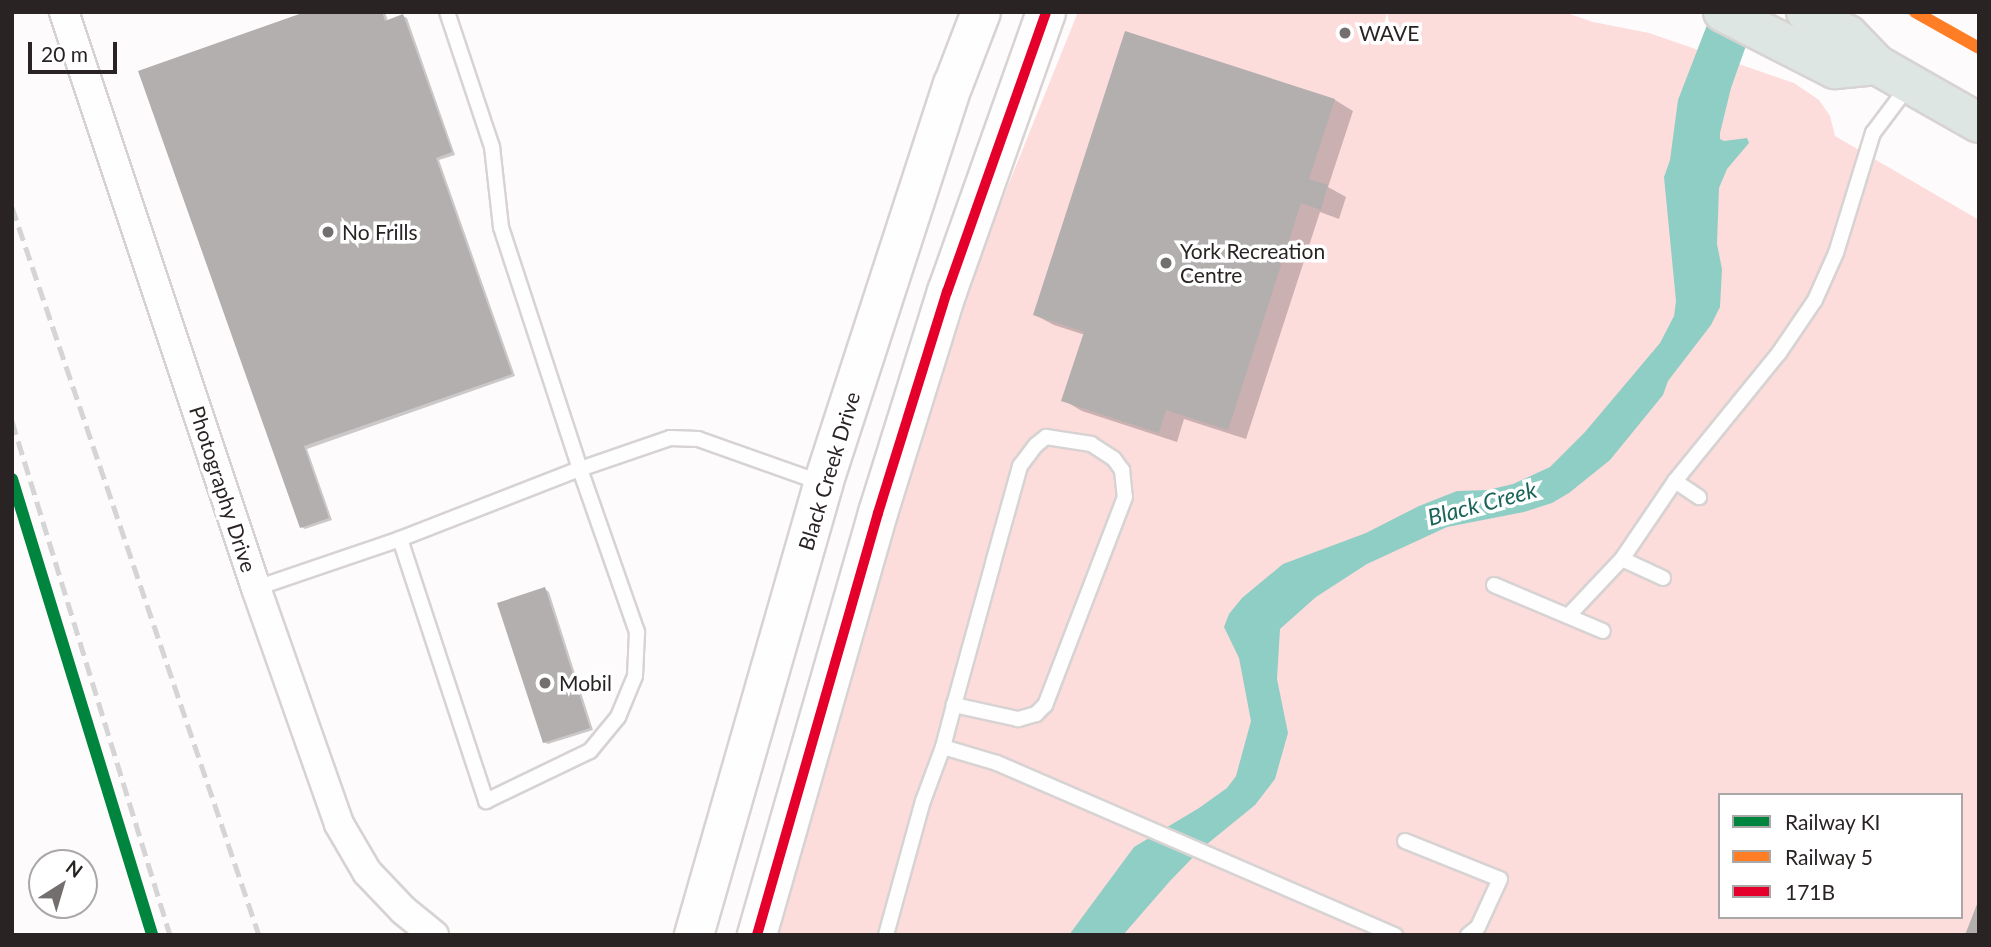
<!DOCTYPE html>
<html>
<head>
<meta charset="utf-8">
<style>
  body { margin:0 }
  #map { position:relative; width:1991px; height:947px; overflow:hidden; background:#fdfbfb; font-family:Lato,sans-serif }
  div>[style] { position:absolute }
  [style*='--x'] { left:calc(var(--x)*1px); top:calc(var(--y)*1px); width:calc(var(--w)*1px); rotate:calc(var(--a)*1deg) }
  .green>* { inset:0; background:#fddcdc }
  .water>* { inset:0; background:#8ecec4 }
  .shadow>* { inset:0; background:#0003 }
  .building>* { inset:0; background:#b3afaf }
  .roads { filter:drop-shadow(2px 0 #d8d3d3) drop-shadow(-2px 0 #d8d3d3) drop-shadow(0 2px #d8d3d3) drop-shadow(0 -2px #d8d3d3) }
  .service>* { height:14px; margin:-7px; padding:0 7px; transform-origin:7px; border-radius:7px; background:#fffefe }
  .minor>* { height:28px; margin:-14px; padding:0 14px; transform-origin:14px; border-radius:14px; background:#fffefe }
  .secondary>* { height:38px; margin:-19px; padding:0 19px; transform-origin:19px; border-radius:19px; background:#fffefe }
  .primary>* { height:38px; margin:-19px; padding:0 19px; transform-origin:19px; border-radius:19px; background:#dee6e4 }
  .rail>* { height:5px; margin-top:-2.5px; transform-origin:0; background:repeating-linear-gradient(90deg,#d5d5d5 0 14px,transparent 0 21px) }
  .bus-1>* { height:10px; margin:-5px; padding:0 5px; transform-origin:5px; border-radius:5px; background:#e4002b }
  .rail-1>* { height:12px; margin:-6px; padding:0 6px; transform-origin:6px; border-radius:6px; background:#00853f }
  .rail-2>* { height:12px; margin:-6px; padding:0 6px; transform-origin:6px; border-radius:6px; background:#ff7d24 }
  .dots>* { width:19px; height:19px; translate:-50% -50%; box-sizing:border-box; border:4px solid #fff; border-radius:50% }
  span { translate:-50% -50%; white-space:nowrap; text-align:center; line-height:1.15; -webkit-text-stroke:7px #fff; paint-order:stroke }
  .poi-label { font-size:21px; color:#2a2323 }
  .left { translate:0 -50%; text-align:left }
  .street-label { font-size:21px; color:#2a2323 }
  .water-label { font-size:23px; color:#1a645a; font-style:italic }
  .frame { position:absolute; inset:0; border:14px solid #2a2323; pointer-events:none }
  .legend { position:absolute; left:1718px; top:793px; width:245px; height:126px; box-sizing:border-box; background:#fff; border:2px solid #aaa7a7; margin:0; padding:9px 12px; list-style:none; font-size:21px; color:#2a2323 }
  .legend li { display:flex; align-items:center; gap:14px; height:35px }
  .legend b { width:35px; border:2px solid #aaa7a7 }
  .north { position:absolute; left:28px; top:849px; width:70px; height:70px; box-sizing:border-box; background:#fff; border:2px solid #aaa7a7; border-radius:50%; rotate:37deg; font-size:19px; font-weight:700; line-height:28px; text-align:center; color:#2a2323 }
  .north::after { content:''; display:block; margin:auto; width:24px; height:32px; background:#746f6f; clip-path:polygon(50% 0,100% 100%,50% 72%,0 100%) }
  .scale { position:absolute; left:28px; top:42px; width:89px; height:32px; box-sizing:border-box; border:4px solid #2a2323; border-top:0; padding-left:9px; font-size:21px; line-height:24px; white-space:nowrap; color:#2a2323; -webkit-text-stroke:5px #fff; paint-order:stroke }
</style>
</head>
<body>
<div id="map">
  <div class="green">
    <i style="clip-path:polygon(evenodd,1078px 12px,1564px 12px,1593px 22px,1649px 33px,1794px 83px,1819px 100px,1830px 116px,1835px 136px,1979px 220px,1979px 935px,778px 935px,864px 626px,984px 245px,1078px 12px,1720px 795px,1961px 795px,1961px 917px,1720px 917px,1720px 795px)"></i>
  </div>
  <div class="water">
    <i style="clip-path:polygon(1712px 12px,1758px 12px,1731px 88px,1720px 133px,1720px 139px,1724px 141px,1747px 138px,1749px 143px,1727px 169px,1719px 188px,1717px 244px,1722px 269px,1720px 307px,1711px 325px,1668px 381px,1663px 395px,1610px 460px,1569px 493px,1552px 503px,1524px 512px,1447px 527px,1367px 564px,1316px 597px,1280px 629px,1277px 679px,1288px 733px,1275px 779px,1255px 805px,1201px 849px,1170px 881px,1123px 935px,1069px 935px,1134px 847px,1199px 808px,1227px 788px,1236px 776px,1251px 721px,1239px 658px,1224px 627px,1229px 614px,1242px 598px,1283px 564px,1366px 533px,1419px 506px,1457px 491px,1488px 490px,1513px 484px,1550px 467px,1585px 432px,1660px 343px,1674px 316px,1676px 301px,1664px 177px,1670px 160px,1678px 100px)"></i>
  </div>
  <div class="shadow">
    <i style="clip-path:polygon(310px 12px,385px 12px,388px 21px,403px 16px,407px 18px,455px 155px,439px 160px,515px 376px,307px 449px,332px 520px,305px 529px,301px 527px)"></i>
    <i style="clip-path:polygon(1126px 33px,1335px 100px,1353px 111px,1328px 187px,1346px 197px,1339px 219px,1320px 212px,1246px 439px,1184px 419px,1177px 442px,1082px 411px,1063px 400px,1085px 335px,1054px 325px,1035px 315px)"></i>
    <i style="clip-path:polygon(545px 589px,549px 592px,593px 730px,548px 744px,544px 742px)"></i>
  </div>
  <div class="building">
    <i style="clip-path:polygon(305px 12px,382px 12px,385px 21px,403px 14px,452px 152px,436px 158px,512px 374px,304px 446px,329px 518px,300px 528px,138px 71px)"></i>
    <i style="clip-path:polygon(1125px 31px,1335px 99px,1309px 179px,1328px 185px,1321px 210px,1301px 203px,1228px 430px,1166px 410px,1159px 433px,1061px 401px,1084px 332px,1033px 315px)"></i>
    <i style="clip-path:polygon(545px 587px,590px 728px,543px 743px,497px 603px)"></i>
    <i style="clip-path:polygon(1979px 899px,1979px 935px,1965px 935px)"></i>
  </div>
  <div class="roads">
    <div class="service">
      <i style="--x:1675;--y:481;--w:165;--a:-50.9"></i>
      <i style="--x:1779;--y:353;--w:64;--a:-55.8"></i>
      <i style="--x:1815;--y:300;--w:51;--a:-65.9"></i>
      <i style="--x:1836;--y:253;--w:126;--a:-72.9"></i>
      <i style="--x:1873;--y:133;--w:60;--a:-53.1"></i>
      <i style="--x:400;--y:539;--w:276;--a:71.8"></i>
      <i style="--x:486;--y:801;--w:115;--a:-25.7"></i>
      <i style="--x:590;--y:751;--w:44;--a:-50.5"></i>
      <i style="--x:618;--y:717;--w:44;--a:-67.5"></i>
      <i style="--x:635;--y:676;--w:44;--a:-87.4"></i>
      <i style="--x:637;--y:632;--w:173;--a:-109.3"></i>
      <i style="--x:580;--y:469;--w:255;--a:-108.1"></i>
      <i style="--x:501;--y:227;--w:81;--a:-96.4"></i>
      <i style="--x:492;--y:147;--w:142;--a:-108.4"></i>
      <i style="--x:1663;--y:578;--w:45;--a:-155.1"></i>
      <i style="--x:1622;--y:559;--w:94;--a:-55.8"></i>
      <i style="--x:1675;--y:481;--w:29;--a:34"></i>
      <i style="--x:1494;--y:585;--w:118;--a:22.9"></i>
      <i style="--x:256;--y:588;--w:152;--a:-18.8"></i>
      <i style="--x:400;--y:539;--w:193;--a:-21.3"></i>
      <i style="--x:580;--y:469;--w:95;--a:-19"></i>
      <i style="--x:670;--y:438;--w:28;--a:2"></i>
      <i style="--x:698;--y:439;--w:132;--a:19.5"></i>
      <i style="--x:1569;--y:615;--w:77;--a:-46.6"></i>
      <i style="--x:943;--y:747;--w:56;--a:16.5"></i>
      <i style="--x:997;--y:763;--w:434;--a:23.4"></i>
      <i style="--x:1405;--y:841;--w:102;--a:21.8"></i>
      <i style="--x:1500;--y:879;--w:53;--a:114.6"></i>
      <i style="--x:1478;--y:927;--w:13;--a:141"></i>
      <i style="--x:886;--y:935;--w:139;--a:-74.6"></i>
      <i style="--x:923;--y:801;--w:58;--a:-69.7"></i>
      <i style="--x:943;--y:747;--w:43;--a:-75.3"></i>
      <i style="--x:954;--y:705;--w:147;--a:-74.6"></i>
      <i style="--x:993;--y:563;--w:101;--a:-74.4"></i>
      <i style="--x:1020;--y:466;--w:26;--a:-53"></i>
      <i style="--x:1036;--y:445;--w:13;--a:-39"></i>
      <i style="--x:1046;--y:437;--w:46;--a:8.8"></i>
      <i style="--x:1091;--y:444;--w:27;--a:33"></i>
      <i style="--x:1114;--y:459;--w:14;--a:54"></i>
      <i style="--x:1122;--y:470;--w:27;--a:84"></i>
      <i style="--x:1125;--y:497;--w:223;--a:111"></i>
      <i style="--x:1045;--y:705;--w:13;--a:135"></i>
      <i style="--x:1036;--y:714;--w:19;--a:164"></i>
      <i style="--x:1018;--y:719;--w:66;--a:-167.7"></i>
    </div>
    <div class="minor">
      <i style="--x:64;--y:12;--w:607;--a:71.57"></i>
      <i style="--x:256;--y:588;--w:250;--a:70.6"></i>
      <i style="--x:339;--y:824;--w:56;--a:59.7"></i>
      <i style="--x:367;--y:872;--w:52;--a:46.5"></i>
      <i style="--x:403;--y:910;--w:40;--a:39"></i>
    </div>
    <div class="secondary">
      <i style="--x:694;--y:935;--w:469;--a:-74"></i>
      <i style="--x:823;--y:484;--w:420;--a:-72"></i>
      <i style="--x:953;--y:85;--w:78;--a:-69"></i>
      <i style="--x:757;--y:935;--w:439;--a:-74"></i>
      <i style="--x:878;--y:513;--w:232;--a:-72.7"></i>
      <i style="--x:947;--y:292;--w:297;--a:-70.5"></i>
    </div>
    <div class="primary">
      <i style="--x:1723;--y:12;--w:126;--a:27"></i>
      <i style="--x:1835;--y:69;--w:42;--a:-5.4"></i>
      <i style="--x:1806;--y:12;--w:48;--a:28.7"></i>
      <i style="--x:1848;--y:35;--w:42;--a:46"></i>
      <i style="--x:1877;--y:65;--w:117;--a:29.6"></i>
    </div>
  </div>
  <div class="rail">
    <i style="--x:12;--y:207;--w:769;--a:71.26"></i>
    <i style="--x:12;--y:421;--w:538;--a:72.91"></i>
  </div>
  <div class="bus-1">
    <i style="--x:757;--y:935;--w:439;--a:-74"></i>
    <i style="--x:878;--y:513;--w:232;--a:-72.7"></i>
    <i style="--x:947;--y:292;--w:297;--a:-70.5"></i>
  </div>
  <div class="rail-1">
    <i style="--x:12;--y:479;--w:477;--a:72.9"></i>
  </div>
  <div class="rail-2">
    <i style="--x:1915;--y:12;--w:73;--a:29.4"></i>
  </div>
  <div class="dots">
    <i style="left:1345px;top:33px;background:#746f6f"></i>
    <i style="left:328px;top:232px;background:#746f6f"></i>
    <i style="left:1166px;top:263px;background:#746f6f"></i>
    <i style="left:545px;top:683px;background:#746f6f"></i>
  </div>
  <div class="poi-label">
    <span class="left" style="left:1359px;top:33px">WAVE</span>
    <span class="left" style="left:342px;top:232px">No Frills</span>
    <span class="left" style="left:1180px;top:263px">York Recreation<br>Centre</span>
    <span class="left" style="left:559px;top:683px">Mobil</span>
  </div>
  <div class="street-label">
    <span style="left:829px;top:471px;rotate:-73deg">Black Creek Drive</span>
    <span style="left:223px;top:489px;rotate:72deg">Photography Drive</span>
  </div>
  <div class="water-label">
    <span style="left:1482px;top:503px;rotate:-15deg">Black Creek</span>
  </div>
  <div class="frame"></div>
  <ul class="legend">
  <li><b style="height:9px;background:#00853f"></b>Railway KI</li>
  <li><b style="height:9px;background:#ff7d24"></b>Railway 5</li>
  <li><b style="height:9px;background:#e4002b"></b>171B</li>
  </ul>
  <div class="north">N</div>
  <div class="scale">20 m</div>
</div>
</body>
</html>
